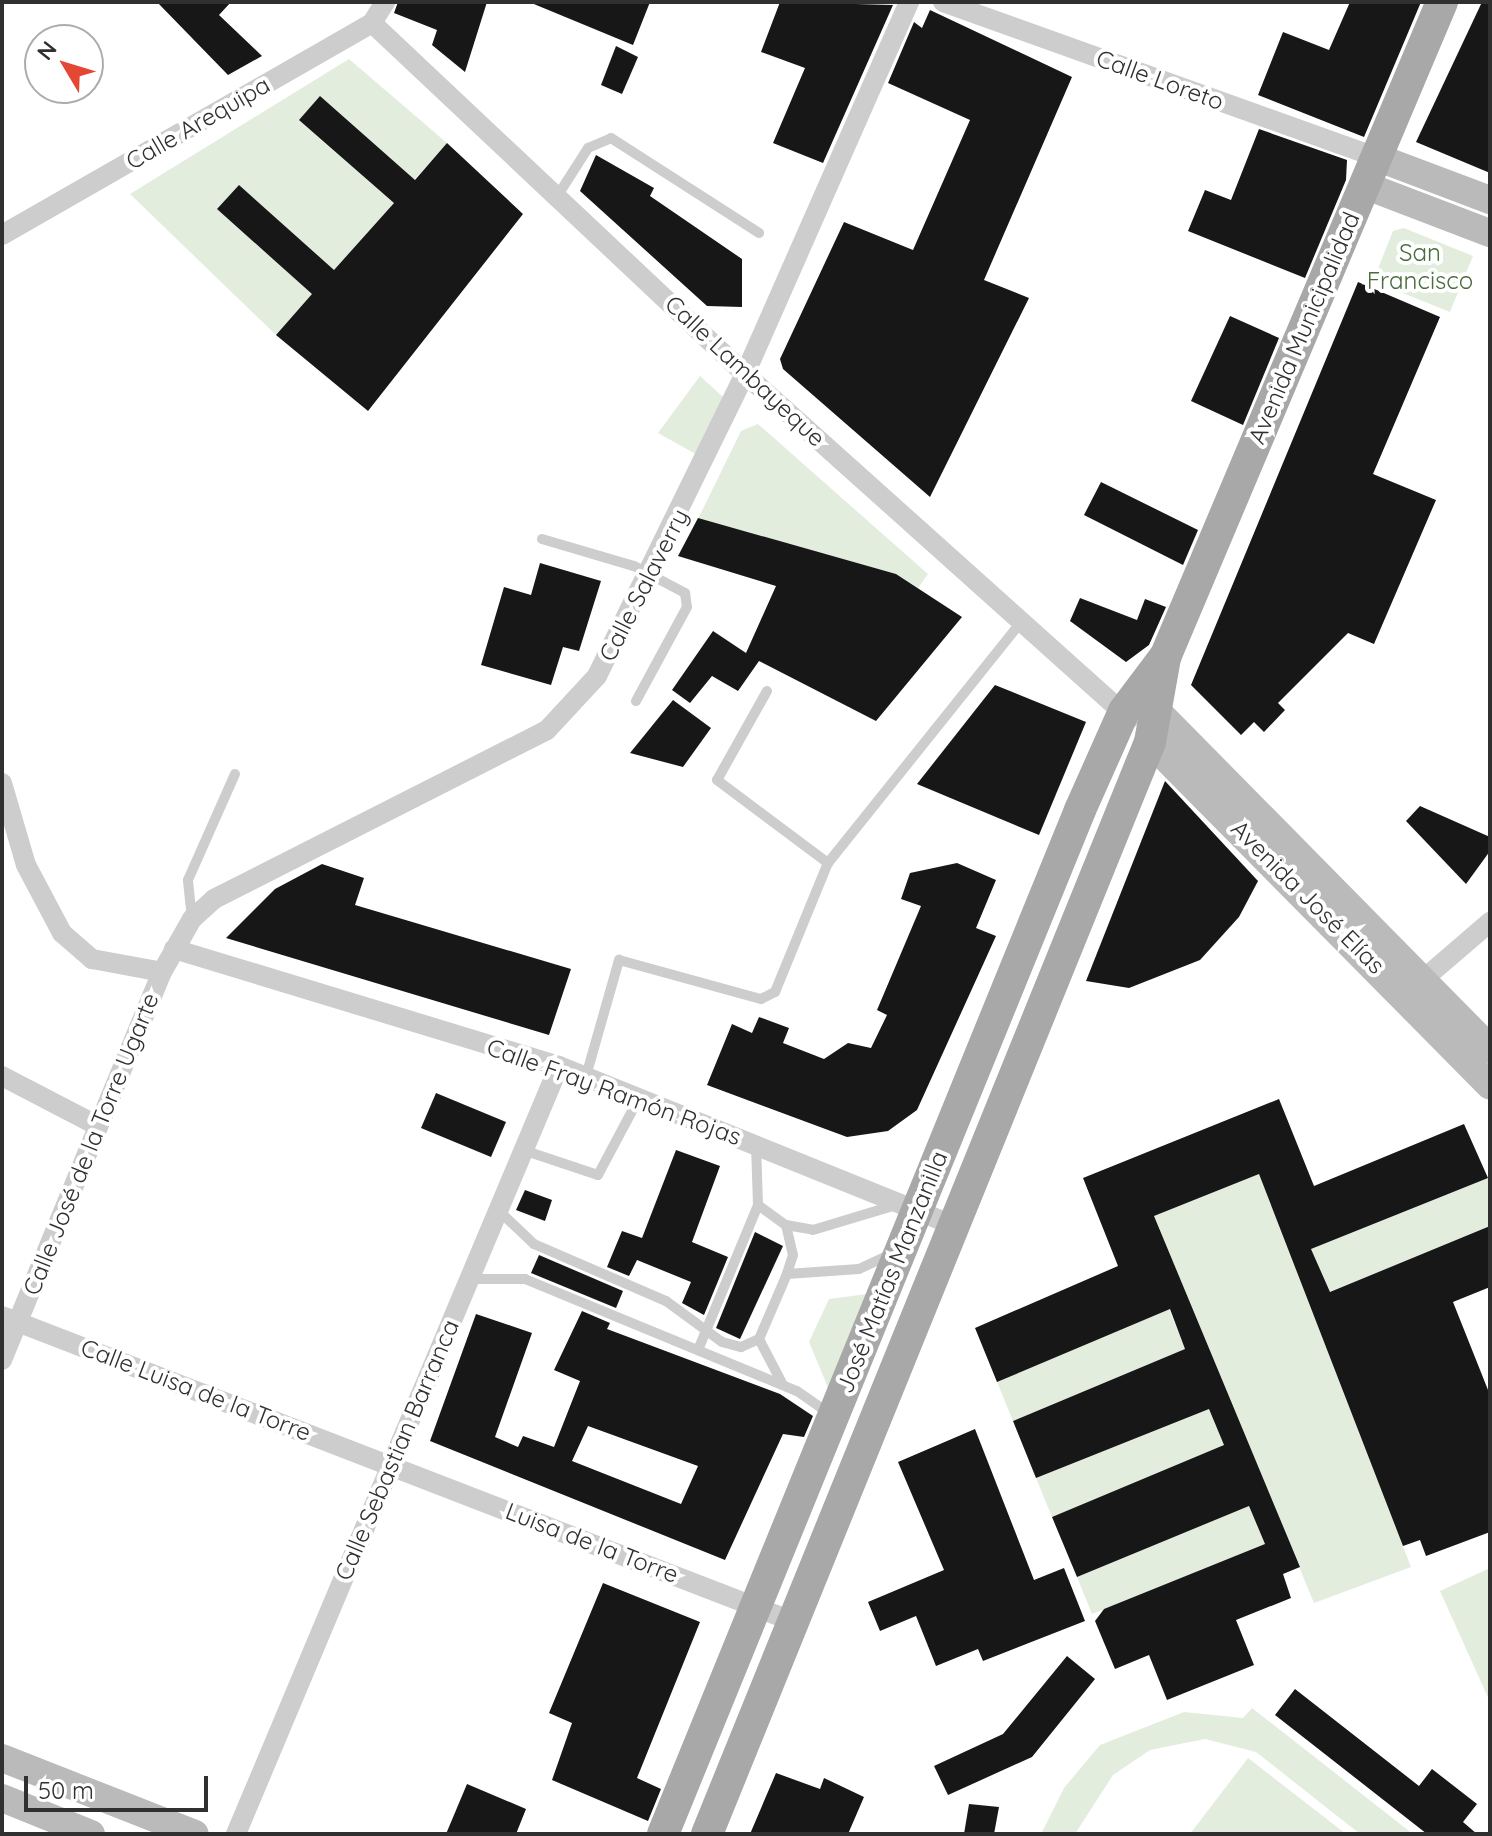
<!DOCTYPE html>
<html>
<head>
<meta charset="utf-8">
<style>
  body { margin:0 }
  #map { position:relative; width:1492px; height:1836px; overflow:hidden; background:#fff; font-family:Quicksand,sans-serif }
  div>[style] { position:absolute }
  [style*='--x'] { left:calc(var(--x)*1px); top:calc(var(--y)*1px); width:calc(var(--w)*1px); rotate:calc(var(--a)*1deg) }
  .green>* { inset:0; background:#e3edde }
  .building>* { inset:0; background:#171717 }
  .lane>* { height:10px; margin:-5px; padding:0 5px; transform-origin:5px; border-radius:5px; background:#cdcdcd }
  .street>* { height:20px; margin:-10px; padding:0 10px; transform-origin:10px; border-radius:10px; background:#cdcdcd }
  .secondary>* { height:28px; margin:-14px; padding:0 14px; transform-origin:14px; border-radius:14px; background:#bababa }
  .primary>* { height:32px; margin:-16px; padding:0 16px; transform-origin:16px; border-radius:16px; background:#a8a8a8 }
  span { translate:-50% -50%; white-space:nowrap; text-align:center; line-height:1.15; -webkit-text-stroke:8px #fff; paint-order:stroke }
  .street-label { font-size:24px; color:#303030 }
  .park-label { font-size:24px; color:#4a6c3d }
  .frame { position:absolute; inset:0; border:4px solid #303030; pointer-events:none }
  .north { position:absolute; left:24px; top:24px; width:80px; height:80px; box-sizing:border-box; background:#fff; border:2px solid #acacac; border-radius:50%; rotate:308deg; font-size:22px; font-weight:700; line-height:32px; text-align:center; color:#303030 }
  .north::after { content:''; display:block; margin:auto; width:28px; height:36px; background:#e44834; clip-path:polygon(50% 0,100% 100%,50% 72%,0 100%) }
  .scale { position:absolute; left:24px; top:1776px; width:184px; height:36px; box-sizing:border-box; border:4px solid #303030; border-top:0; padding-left:10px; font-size:24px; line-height:28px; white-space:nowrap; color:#303030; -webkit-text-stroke:6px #fff; paint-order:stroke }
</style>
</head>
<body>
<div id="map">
  <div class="green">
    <i style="clip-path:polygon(349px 59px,447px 143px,276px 335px,130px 194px)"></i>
    <i style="clip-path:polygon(1404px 228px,1473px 256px,1450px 312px,1373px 281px,1393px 231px)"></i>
    <i style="clip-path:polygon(700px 376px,723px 397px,701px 457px,658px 433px)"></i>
    <i style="clip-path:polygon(758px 424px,928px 574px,918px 588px,896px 574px,698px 519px,741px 431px)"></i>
    <i style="clip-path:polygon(1259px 1174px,1411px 1567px,1314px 1603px,1154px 1216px)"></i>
    <i style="clip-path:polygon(1488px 1178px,1490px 1226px,1330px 1292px,1311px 1249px)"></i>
    <i style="clip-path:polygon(867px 1294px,829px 1390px,809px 1342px,829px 1299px)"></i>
    <i style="clip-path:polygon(1169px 1309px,1185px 1349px,1013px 1421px,997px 1382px)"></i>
    <i style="clip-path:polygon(1209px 1409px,1224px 1445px,1052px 1517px,1036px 1478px)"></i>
    <i style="clip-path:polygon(1249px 1506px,1265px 1544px,1092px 1614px,1077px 1577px)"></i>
    <i style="clip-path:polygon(1490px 1568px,1490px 1702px,1440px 1591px)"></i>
    <i style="clip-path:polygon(1252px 1708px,1413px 1834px,1360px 1834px,1256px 1752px,1205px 1739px,1150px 1750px,1113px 1775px,1075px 1834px,1041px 1834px,1064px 1788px,1100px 1745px,1184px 1712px,1243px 1718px)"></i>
    <i style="clip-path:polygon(1248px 1758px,1346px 1834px,1190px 1834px)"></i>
  </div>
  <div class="building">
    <i style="clip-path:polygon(157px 2px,231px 2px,219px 15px,262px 56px,228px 75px)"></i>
    <i style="clip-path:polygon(398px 2px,487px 2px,465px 72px,432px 45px,437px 30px,394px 13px)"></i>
    <i style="clip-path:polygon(529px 2px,650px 2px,633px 45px)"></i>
    <i style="clip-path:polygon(780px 2px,893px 5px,823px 163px,773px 143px,805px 68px,761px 52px)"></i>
    <i style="clip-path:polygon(1350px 2px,1421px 2px,1364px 137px,1258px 95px,1283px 32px,1329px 50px)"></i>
    <i style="clip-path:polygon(1482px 2px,1490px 2px,1490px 173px,1416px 142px)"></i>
    <i style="clip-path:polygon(930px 10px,1072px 77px,984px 280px,1029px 298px,930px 497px,783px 369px,780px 359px,844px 222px,913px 250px,970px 120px,888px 83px,914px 22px,922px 28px)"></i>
    <i style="clip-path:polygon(616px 46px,638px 57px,622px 94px,601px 85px)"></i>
    <i style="clip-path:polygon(320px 96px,415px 180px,447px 143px,523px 214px,368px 411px,276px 335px,312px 294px,217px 209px,239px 185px,334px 270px,394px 203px,299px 120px)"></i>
    <i style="clip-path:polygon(1259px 129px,1347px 160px,1346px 180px,1305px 278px,1188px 231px,1205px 190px,1231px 200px)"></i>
    <i style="clip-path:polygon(596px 155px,654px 188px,650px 196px,742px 259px,742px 307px,707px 306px,580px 191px)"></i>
    <i style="clip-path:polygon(1358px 282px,1440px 317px,1373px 474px,1436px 500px,1374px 644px,1348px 633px,1278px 703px,1285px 710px,1264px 732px,1254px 722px,1241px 735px,1191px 685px)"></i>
    <i style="clip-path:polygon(1230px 316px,1279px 338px,1243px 425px,1191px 401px)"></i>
    <i style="clip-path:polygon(1101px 482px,1198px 530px,1183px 565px,1084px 515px)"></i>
    <i style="clip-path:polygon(698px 518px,896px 574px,962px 617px,876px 721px,759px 661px,738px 691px,712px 676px,690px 703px,672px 690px,713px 631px,746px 653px,776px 586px,678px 556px)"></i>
    <i style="clip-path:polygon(540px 563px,601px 581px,579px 651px,563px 647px,551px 685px,481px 665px,504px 587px,531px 595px)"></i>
    <i style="clip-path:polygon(1080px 598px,1137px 620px,1145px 599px,1166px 607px,1149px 645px,1126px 662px,1070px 621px)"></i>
    <i style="clip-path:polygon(995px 685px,1086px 722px,1039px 835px,917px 784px)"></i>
    <i style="clip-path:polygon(673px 700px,711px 728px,683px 767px,630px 753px)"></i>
    <i style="clip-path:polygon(1165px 781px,1258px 881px,1239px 917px,1200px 960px,1129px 988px,1086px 981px)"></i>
    <i style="clip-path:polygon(1420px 806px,1490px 837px,1490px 851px,1466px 884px,1406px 821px)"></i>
    <i style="clip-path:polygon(957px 863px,996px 880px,976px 928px,996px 936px,917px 1110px,888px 1131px,847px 1137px,707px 1085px,732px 1024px,752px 1033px,759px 1017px,789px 1028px,783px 1043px,824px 1059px,848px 1043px,871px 1048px,887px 1015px,877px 1010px,921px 906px,901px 899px,910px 873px)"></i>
    <i style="clip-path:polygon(322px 864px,364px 878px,355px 905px,571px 969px,549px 1035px,226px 938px,275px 889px)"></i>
    <i style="clip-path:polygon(436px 1093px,506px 1122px,491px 1157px,421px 1128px)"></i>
    <i style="clip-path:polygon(1279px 1099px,1314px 1186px,1464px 1124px,1488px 1178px,1311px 1249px,1330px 1292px,1490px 1226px,1490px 1287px,1453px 1302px,1490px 1395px,1490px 1532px,1426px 1556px,1420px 1540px,1403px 1546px,1259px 1174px,1154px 1216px,1300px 1567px,1283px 1574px,1291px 1598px,1236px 1620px,1254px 1665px,1167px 1700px,1149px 1655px,1115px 1669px,1095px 1621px,1104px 1609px,1265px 1544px,1249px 1506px,1077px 1577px,1052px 1517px,1224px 1445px,1209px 1409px,1036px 1478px,1013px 1421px,1185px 1349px,1170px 1309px,997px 1382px,975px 1328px,1118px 1266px,1083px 1178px)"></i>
    <i style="clip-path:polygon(676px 1150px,720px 1166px,692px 1242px,728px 1257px,704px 1315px,682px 1303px,691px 1282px,637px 1260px,629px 1276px,607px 1267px,622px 1231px,642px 1238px)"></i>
    <i style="clip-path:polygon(525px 1190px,552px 1200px,545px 1221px,516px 1210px)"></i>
    <i style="clip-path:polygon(755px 1232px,783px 1246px,740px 1339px,716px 1328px)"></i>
    <i style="clip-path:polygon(539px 1255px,623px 1291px,616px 1308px,531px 1273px)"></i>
    <i style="clip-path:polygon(evenodd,582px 1311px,610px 1323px,607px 1329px,780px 1394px,813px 1416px,804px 1437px,783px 1434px,725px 1560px,430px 1441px,476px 1314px,532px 1333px,495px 1437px,518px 1447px,523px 1436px,554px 1447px,580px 1381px,554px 1370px,582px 1311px,588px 1426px,698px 1466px,681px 1504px,572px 1461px,588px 1426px)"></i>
    <i style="clip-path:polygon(975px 1429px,1034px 1580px,1064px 1568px,1085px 1621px,983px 1661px,978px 1649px,936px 1666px,916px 1616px,880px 1631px,868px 1602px,944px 1570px,898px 1462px)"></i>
    <i style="clip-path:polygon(603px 1583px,700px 1622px,637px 1778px,661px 1789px,648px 1821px,552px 1780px,572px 1723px,549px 1713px)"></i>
    <i style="clip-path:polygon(1067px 1656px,1095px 1679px,1032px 1757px,948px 1795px,934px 1766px,1003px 1734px)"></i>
    <i style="clip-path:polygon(1295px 1689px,1419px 1786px,1432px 1769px,1477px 1804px,1463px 1822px,1477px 1834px,1427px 1834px,1275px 1715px)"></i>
    <i style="clip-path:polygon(776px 1773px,820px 1789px,824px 1778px,864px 1797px,848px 1834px,750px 1834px)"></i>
    <i style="clip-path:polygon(467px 1784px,526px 1809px,516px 1834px,446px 1834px)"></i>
    <i style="clip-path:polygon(969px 1804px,999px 1807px,994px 1834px,964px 1834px)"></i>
  </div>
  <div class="lane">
    <i style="--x:558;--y:195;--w:56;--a:-57.4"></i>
    <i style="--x:588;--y:148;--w:25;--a:-23"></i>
    <i style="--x:611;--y:138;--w:176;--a:32.7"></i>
    <i style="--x:542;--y:539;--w:96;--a:16.4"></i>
    <i style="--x:634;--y:566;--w:58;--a:27.9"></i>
    <i style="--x:685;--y:593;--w:14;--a:82"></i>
    <i style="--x:687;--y:607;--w:107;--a:118.5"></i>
    <i style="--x:767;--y:691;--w:102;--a:119.3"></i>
    <i style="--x:717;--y:780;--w:139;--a:36.8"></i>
    <i style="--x:192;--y:919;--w:39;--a:-96"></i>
    <i style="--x:188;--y:880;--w:116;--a:-66.1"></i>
    <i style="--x:586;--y:1076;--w:121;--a:-74.1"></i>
    <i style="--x:619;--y:960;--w:147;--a:15.4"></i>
    <i style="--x:761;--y:999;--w:16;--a:-27"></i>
    <i style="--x:775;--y:992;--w:139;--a:-67.7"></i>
    <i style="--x:828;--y:863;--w:310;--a:-51.3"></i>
    <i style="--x:523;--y:1150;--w:79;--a:18.4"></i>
    <i style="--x:598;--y:1175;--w:87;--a:-62"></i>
    <i style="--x:758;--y:1205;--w:34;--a:36"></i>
    <i style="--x:786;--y:1225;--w:31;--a:77"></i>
    <i style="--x:793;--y:1255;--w:20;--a:108"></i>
    <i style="--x:498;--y:1210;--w:50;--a:43.4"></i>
    <i style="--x:534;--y:1244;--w:144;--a:23.4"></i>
    <i style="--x:666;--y:1301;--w:69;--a:36.2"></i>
    <i style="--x:722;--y:1342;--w:20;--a:15"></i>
    <i style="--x:741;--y:1347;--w:20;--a:-24"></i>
    <i style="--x:786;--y:1225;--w:27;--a:10"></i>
    <i style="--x:813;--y:1230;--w:87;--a:-16.8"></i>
    <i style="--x:469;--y:1279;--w:56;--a:0"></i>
    <i style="--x:525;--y:1279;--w:294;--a:22.4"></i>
    <i style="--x:797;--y:1391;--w:40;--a:34.9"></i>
    <i style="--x:698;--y:1350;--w:157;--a:-67.5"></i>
    <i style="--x:758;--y:1205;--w:60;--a:-91.9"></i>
    <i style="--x:783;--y:1385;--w:52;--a:-117.6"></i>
    <i style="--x:759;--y:1339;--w:71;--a:-66.7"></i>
    <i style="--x:787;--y:1274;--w:72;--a:-4"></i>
    <i style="--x:859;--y:1269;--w:35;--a:-25"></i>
  </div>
  <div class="street">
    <i style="--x:943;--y:2;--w:460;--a:19.7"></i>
    <i style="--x:372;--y:23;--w:512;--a:43.26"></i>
    <i style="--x:745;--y:374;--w:516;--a:41.86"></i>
    <i style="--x:2;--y:235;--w:426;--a:-29.8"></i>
    <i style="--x:372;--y:23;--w:25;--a:-58"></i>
    <i style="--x:2;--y:783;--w:85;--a:73.7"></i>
    <i style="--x:26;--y:865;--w:77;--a:62.1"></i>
    <i style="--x:62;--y:933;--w:40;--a:41"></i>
    <i style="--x:92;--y:959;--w:71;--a:10.5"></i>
    <i style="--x:174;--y:949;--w:402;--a:16.9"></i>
    <i style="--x:559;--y:1066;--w:428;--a:22"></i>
    <i style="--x:1412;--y:989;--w:103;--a:-40.7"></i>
    <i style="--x:2;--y:1076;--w:108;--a:27.5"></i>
    <i style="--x:2;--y:1316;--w:849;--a:21.12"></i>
    <i style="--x:2;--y:1360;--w:420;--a:-67.6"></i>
    <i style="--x:162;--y:972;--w:61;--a:-60.5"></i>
    <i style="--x:192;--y:919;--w:30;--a:-42"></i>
    <i style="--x:214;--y:899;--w:373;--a:-26.9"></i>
    <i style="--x:547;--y:730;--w:74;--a:-47.2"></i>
    <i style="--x:597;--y:676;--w:336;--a:-63.9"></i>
    <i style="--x:745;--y:374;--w:407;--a:-66.2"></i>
    <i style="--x:236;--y:1834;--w:833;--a:-67.19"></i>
  </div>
  <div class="secondary">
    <i style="--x:1376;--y:157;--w:122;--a:20.7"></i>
    <i style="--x:1364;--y:185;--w:135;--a:20.9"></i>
    <i style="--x:1159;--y:713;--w:472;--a:45.4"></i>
    <i style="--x:1150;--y:742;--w:483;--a:45.3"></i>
    <i style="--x:2;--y:1758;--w:207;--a:21.5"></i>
    <i style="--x:2;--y:1798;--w:96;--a:22"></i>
  </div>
  <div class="primary">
    <i style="--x:663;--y:1834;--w:1106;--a:-67.84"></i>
    <i style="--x:1080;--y:810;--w:108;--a:-66"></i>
    <i style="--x:1124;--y:711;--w:70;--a:-53.1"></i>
    <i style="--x:1166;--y:655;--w:709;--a:-67.09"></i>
    <i style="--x:707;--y:1834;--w:1178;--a:-67.92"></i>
    <i style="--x:1150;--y:742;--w:85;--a:-79.9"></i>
  </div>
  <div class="street-label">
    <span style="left:1160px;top:80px;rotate:20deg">Calle Loreto</span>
    <span style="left:198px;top:123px;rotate:-30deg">Calle Arequipa</span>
    <span style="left:1304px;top:328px;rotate:-67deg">Avenida Municipalidad</span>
    <span style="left:745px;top:371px;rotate:43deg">Calle Lambayeque</span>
    <span style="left:644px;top:585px;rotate:-63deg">Calle Salaverry</span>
    <span style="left:1308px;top:897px;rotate:45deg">Avenida José Elías</span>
    <span style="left:614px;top:1092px;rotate:20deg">Calle Fray Ramón Rojas</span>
    <span style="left:91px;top:1144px;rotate:-68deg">Calle José de la Torre Ugarte</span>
    <span style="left:892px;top:1272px;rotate:-68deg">José Matías Manzanilla</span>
    <span style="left:196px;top:1390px;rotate:21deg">Calle Luisa de la Torre</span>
    <span style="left:397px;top:1450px;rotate:-67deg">Calle Sebastian Barranca</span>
    <span style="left:592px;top:1543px;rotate:21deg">Luisa de la Torre</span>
  </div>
  <div class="park-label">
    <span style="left:1420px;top:267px">San<br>Francisco</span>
  </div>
  <div class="frame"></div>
  <div class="north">N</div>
  <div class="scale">50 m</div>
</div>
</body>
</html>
